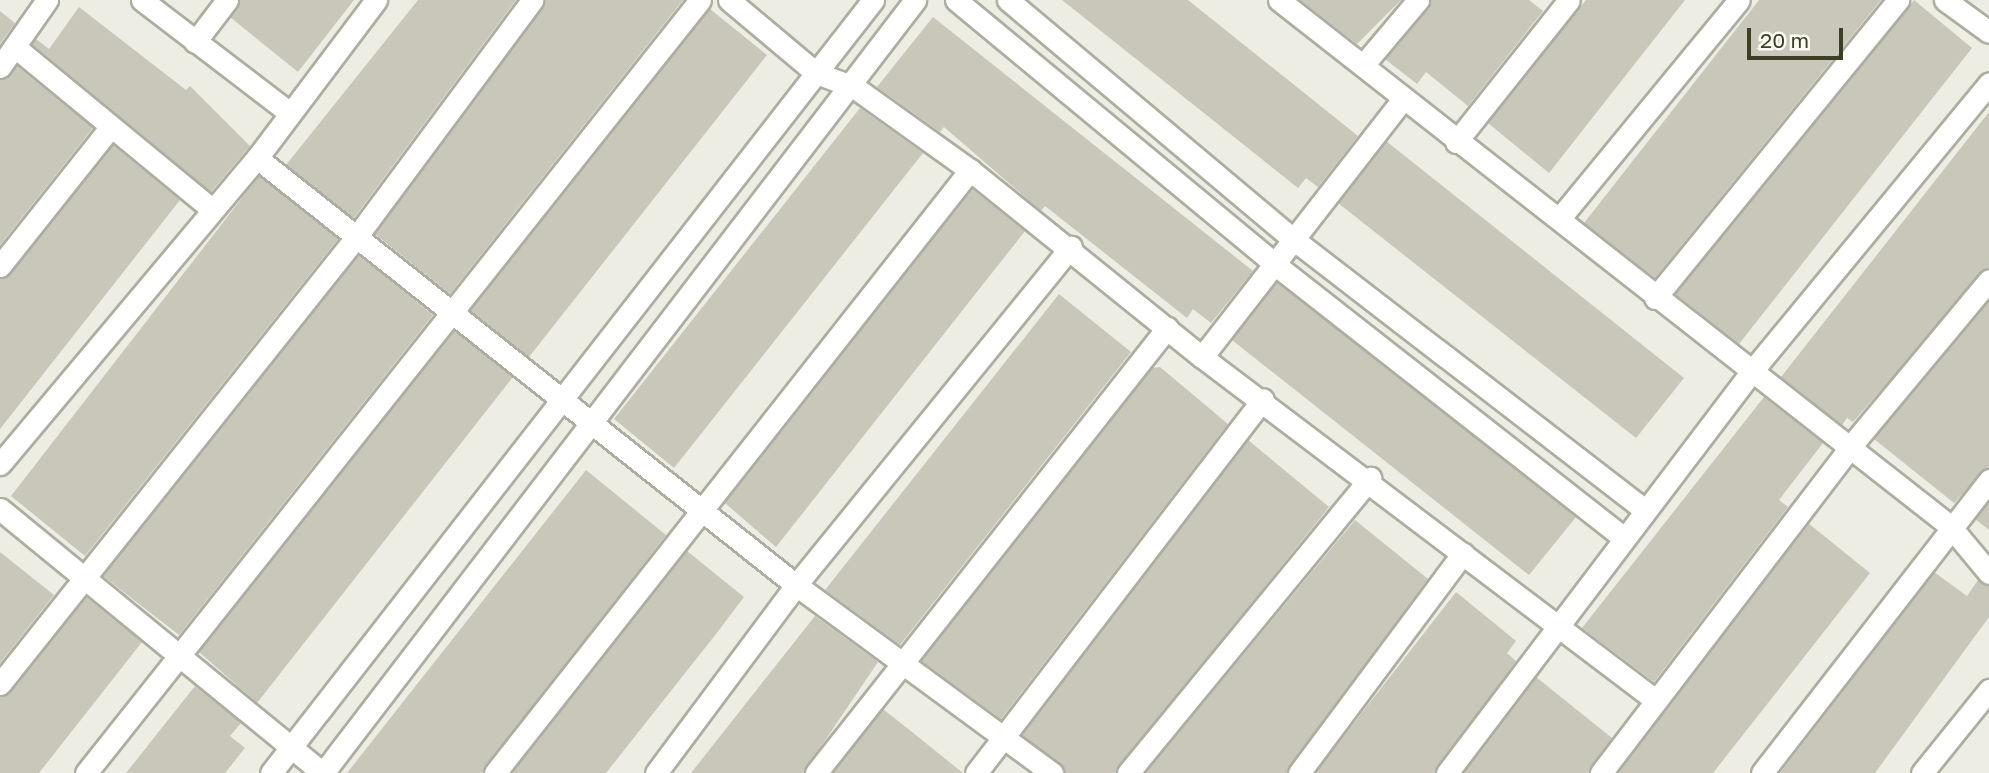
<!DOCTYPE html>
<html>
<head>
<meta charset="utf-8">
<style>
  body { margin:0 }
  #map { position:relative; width:1989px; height:773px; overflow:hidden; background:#edede4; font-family:"Golos Text",sans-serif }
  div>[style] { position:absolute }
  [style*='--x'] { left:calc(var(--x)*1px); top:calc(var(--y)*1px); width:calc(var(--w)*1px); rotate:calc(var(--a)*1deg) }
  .building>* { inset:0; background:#c8c7b9 }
  .roads { filter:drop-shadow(2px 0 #adae9f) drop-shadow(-2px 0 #adae9f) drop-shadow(0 2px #adae9f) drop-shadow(0 -2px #adae9f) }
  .minor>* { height:21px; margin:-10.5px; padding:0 10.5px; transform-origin:10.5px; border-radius:10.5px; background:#fff }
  span { translate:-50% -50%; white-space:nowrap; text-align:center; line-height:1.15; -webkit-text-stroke:7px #faf9f4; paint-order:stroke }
  .scale { position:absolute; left:1747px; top:28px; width:96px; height:32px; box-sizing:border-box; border:4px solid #3c3f23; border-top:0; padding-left:9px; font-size:21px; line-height:24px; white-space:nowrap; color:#3c3f23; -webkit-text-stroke:5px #faf9f4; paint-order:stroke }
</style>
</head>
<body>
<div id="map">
  <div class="building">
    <i style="clip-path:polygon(240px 0,354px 0,298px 72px,230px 17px)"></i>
    <i style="clip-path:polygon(418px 0,516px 0,354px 218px,286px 165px)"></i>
    <i style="clip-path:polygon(545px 0,683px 0,450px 294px,375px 234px)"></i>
    <i style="clip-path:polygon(1062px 0,1188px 0,1358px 136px,1318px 187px,1306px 178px,1298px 188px)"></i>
    <i style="clip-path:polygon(1300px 0,1401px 0,1357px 44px)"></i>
    <i style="clip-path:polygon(1431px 0,1529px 0,1543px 11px,1468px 106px,1426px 72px,1417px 84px,1385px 59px)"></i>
    <i style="clip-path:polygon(1586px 0,1685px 0,1549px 173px,1488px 123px)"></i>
    <i style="clip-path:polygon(1759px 0,1881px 0,1655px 278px,1584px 223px)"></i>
    <i style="clip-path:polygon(1914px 0,1972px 48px,1739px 344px,1675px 294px)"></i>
    <i style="clip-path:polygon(79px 7px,186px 90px,190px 86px,250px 146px,211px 192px,32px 44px,36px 39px,49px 49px)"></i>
    <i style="clip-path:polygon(710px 9px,767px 55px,529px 357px,470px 310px)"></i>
    <i style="clip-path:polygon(0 11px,15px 23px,0 44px)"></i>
    <i style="clip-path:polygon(933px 17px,1253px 271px,1211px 323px,1193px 309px,1187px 318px,1045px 206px,1041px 211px,944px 127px,940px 132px,877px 87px)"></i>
    <i style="clip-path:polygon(17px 66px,93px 128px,0 245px,0 80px)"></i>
    <i style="clip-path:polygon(860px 108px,923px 153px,674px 468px,614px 419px)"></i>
    <i style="clip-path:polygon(1989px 112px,1989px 267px,1853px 422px,1847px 418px,1842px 425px,1781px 377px)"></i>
    <i style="clip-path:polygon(1386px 141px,1684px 378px,1636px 438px,1338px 203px)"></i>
    <i style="clip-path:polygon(113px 145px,180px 200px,0 429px,0 279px)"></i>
    <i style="clip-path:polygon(259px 176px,338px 239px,85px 556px,11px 496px)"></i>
    <i style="clip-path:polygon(972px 189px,1025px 231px,776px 547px,725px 503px)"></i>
    <i style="clip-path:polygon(359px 255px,433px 315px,179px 635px,103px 576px)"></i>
    <i style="clip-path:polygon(1277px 282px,1576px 517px,1529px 575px,1232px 340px)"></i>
    <i style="clip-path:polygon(1059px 294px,1131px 352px,900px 645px,825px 590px)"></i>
    <i style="clip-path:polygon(1989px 301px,1989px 467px,1954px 503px,1874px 439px)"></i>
    <i style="clip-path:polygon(454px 331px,513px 377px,257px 703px,199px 652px)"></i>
    <i style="clip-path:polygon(1160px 367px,1228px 424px,1001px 719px,921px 661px,1152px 368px)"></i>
    <i style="clip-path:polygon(1764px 397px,1823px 443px,1779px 500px,1788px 507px,1654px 682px,1582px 628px)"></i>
    <i style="clip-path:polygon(1248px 440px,1329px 507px,1115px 773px,1065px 773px,1022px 735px)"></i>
    <i style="clip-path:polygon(586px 470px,666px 535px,482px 773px,347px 773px)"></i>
    <i style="clip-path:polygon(1989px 501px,1989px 530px,1975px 519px)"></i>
    <i style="clip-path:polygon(1355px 520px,1428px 579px,1286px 773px,1145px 773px)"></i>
    <i style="clip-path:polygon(1808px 523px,1870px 573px,1713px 773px,1618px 773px)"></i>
    <i style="clip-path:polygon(687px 551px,744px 597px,716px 634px,606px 773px,512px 773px)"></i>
    <i style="clip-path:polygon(0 552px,54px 595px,0 663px)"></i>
    <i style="clip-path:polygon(1934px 572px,1967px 596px,1978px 580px,1989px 586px,1989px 617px,1883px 762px,1875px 773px,1780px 773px)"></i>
    <i style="clip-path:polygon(1456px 592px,1516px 641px,1507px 653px,1516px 661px,1434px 773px,1315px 773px)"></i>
    <i style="clip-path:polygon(86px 597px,142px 642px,39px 773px,0 773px,0 697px)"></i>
    <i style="clip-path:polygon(815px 616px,878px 662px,803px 773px,691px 773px)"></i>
    <i style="clip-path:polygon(1536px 677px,1612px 738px,1588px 773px,1463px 773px)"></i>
    <i style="clip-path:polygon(195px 686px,241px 723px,230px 736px,245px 748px,225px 773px,126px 773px)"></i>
    <i style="clip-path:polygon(883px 709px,917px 736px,963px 773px,833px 773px)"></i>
  </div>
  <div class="roads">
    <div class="minor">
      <i style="--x:142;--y:0;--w:183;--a:37.4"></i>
      <i style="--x:729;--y:0;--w:114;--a:40"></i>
      <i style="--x:816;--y:73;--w:40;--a:20.2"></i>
      <i style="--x:854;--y:87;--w:143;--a:35.6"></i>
      <i style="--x:970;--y:170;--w:298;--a:38.9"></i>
      <i style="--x:1202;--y:357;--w:567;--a:37.11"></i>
      <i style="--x:956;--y:0;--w:417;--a:39.6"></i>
      <i style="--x:1277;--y:266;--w:439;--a:38.1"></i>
      <i style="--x:1008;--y:0;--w:372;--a:40"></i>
      <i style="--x:1293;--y:239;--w:444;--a:37.6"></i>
      <i style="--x:1279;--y:0;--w:853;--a:38.09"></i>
      <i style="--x:1950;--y:526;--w:61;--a:50.3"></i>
      <i style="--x:1945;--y:0;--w:54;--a:36"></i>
      <i style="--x:195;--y:42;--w:53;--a:-52.7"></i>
      <i style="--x:15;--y:47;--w:253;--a:39.5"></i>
      <i style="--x:1364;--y:64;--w:84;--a:-49.8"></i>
      <i style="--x:0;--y:67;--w:82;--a:-55"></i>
      <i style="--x:1456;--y:142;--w:181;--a:-51.5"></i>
      <i style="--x:257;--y:158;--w:688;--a:38.39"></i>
      <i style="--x:796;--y:585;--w:318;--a:36.3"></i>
      <i style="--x:1559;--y:219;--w:283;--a:-50.6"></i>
      <i style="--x:0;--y:266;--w:174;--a:-51.5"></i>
      <i style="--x:1655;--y:298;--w:385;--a:-50.8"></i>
      <i style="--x:1202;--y:357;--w:324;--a:-52.1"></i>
      <i style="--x:0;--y:464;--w:400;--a:-50"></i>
      <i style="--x:257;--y:158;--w:198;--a:-53"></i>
      <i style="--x:0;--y:509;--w:416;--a:39.3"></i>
      <i style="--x:0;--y:684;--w:573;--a:-51.45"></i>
      <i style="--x:357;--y:236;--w:294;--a:-53.4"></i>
      <i style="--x:86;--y:773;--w:987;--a:-51.54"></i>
      <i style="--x:271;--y:773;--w:980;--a:-52.09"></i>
      <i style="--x:323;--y:773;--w:974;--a:-52.55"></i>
      <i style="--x:495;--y:773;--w:768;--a:-51.77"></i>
      <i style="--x:656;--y:773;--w:234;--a:-53.3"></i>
      <i style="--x:796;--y:585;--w:436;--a:-50.9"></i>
      <i style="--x:816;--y:773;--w:567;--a:-51.73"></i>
      <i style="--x:976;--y:773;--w:471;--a:-52.5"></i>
      <i style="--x:1128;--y:773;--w:382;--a:-50.6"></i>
      <i style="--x:1299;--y:773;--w:274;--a:-53.3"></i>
      <i style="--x:1447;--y:773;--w:505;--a:-52.81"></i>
      <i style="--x:1752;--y:371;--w:373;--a:-50.5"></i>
      <i style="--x:1601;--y:773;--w:410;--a:-52.6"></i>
      <i style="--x:1850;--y:447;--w:217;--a:-50.2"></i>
      <i style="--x:1762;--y:773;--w:371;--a:-52.2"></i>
      <i style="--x:1922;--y:773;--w:107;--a:-51.1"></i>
    </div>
  </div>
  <div class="scale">20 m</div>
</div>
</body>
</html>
